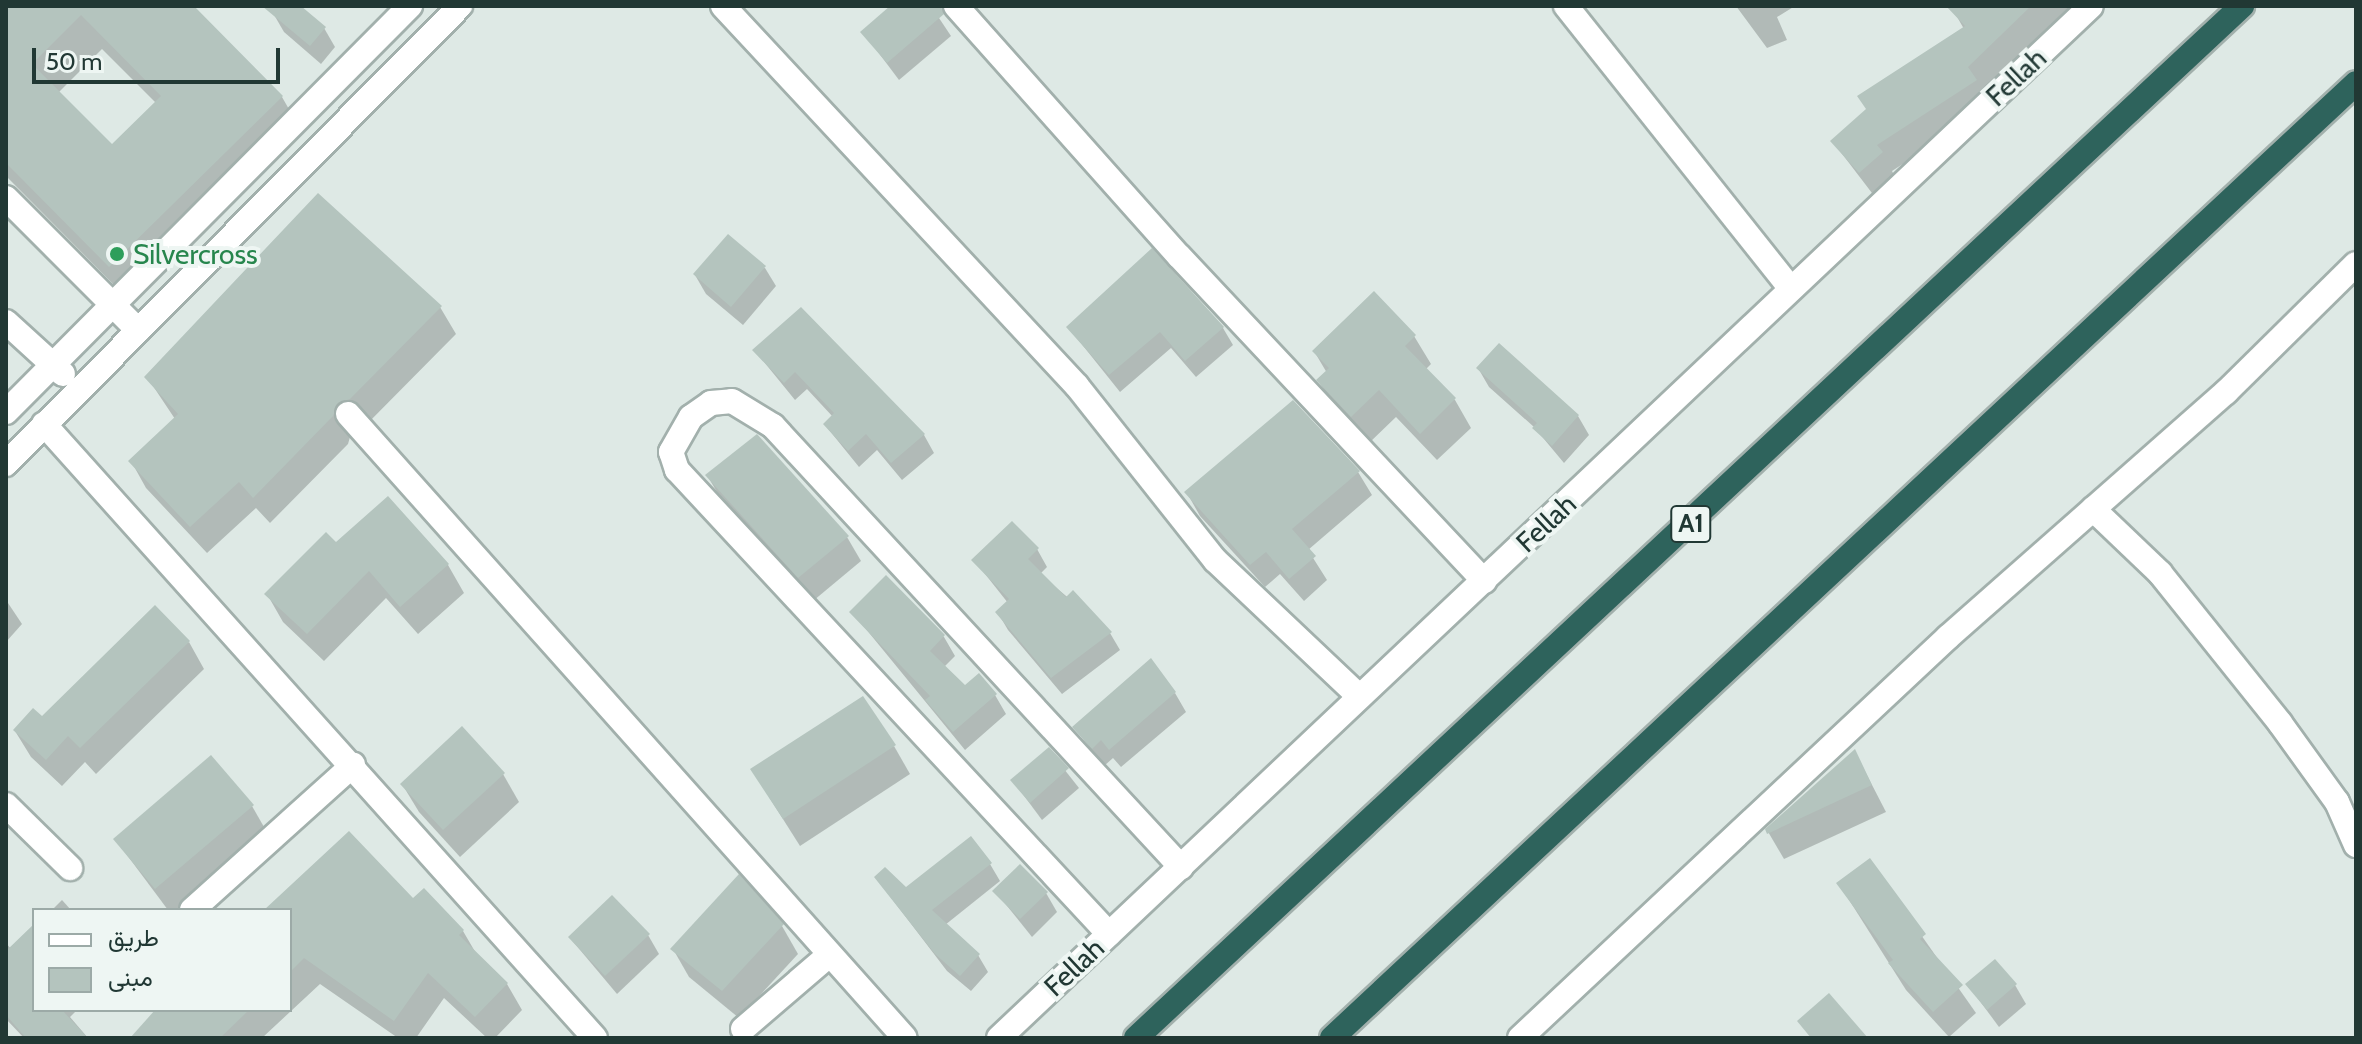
<!DOCTYPE html>
<html>
<head>
<meta charset="utf-8">
<style>
  body { margin:0 }
  #map { position:relative; width:2362px; height:1044px; overflow:hidden; background:#dee9e5; font-family:Cabin,Vazirmatn,sans-serif }
  div>[style] { position:absolute }
  [style*='--x'] { left:calc(var(--x)*1px); top:calc(var(--y)*1px); width:calc(var(--w)*1px); rotate:calc(var(--a)*1deg) }
  .shadow>* { inset:0; background:#0003 }
  .building>* { inset:0; background:#b4c4be }
  .roads { filter:drop-shadow(2px 0 #a2b0ac) drop-shadow(-2px 0 #a2b0ac) drop-shadow(0 2px #a2b0ac) drop-shadow(0 -2px #a2b0ac) }
  .minor>* { height:24px; margin:-12px; padding:0 12px; transform-origin:12px; border-radius:12px; background:#fff }
  .tertiary>* { height:24px; margin:-12px; padding:0 12px; transform-origin:12px; border-radius:12px; background:#fff }
  .motorway>* { height:24px; margin:-12px; padding:0 12px; transform-origin:12px; border-radius:12px; background:#2e635c }
  .dots>* { width:22px; height:22px; translate:-50% -50%; box-sizing:border-box; border:4px solid #eef6f3; border-radius:50% }
  span { translate:-50% -50%; white-space:nowrap; text-align:center; line-height:1.15; -webkit-text-stroke:8px #eef6f3; paint-order:stroke }
  .shield-label span { padding:2px 6px; background:#eef6f3; border:2px solid; border-radius:6px; -webkit-text-stroke-width:0 }
  .shield-label { font-size:26px; color:#213834; font-weight:700 }
  .street-label { font-size:28px; color:#213834 }
  .leisure-label { font-size:28px; color:#27864d }
  .left { translate:0 -50%; text-align:left }
  .frame { position:absolute; inset:0; border:8px solid #213834; pointer-events:none }
  .legend { position:absolute; left:32px; top:908px; width:260px; height:104px; box-sizing:border-box; background:#eef6f3; border:2px solid #9caaa7; margin:0; padding:10px 14px; list-style:none; font-size:24px; color:#213834 }
  .legend li { display:flex; align-items:center; gap:16px; height:40px }
  .legend b { width:40px; border:2px solid #9caaa7 }
  .scale { position:absolute; left:32px; top:48px; width:248px; height:36px; box-sizing:border-box; border:4px solid #213834; border-top:0; padding-left:10px; font-size:24px; line-height:28px; white-space:nowrap; color:#213834; -webkit-text-stroke:6px #eef6f3; paint-order:stroke }
</style>
</head>
<body>
<div id="map">
  <div class="shadow">
    <i style="clip-path:polygon(evenodd,6px 6px,190px 6px,282px 97px,302px 132px,130px 301px,6px 176px,6px 6px,102px 49px,156px 103px,112px 147px,58px 93px,102px 49px)"></i>
    <i style="clip-path:polygon(279px 6px,298px 6px,324px 28px,335px 47px,321px 64px,284px 32px,273px 13px)"></i>
    <i style="clip-path:polygon(893px 6px,931px 6px,951px 36px,899px 80px,863px 32px)"></i>
    <i style="clip-path:polygon(1736px 6px,1795px 6px,1777px 17px,1787px 40px,1767px 48px)"></i>
    <i style="clip-path:polygon(1966px 6px,2072px 6px,1982px 93px,1990px 107px,1892px 171px,1896px 179px,1875px 197px,1833px 142px,1964px 29px,1956px 15px)"></i>
    <i style="clip-path:polygon(765px 268px,776px 286px,743px 325px,706px 294px,695px 275px)"></i>
    <i style="clip-path:polygon(440px 307px,456px 334px,365px 426px,352px 430px,348px 444px,270px 523px,256px 508px,207px 553px,146px 488px,131px 461px,175px 419px,147px 377px)"></i>
    <i style="clip-path:polygon(1068px 327px,1223px 328px,1233px 345px,1196px 377px,1171px 348px,1120px 392px)"></i>
    <i style="clip-path:polygon(1414px 336px,1431px 364px,1425px 370px,1455px 400px,1471px 428px,1437px 460px,1396px 417px,1368px 444px,1335px 408px,1318px 380px,1327px 373px,1314px 351px)"></i>
    <i style="clip-path:polygon(755px 351px,924px 435px,934px 453px,902px 480px,877px 450px,859px 467px,825px 425px,833px 417px,807px 389px,795px 400px)"></i>
    <i style="clip-path:polygon(1478px 368px,1578px 416px,1589px 435px,1564px 463px,1534px 427px,1489px 387px)"></i>
    <i style="clip-path:polygon(1358px 472px,1372px 495px,1308px 550px,1327px 580px,1304px 601px,1280px 574px,1265px 587px,1200px 516px,1187px 493px)"></i>
    <i style="clip-path:polygon(707px 475px,847px 537px,861px 561px,813px 601px,721px 499px)"></i>
    <i style="clip-path:polygon(336px 545px,448px 565px,464px 593px,418px 634px,386px 598px,324px 661px,283px 622px,267px 594px)"></i>
    <i style="clip-path:polygon(1037px 549px,1047px 567px,1040px 574px,1110px 633px,1120px 650px,1062px 694px,1008px 630px,998px 613px,1008px 603px,974px 560px)"></i>
    <i style="clip-path:polygon(886px 578px,944px 637px,955px 656px,944px 667px,965px 688px,995px 695px,1006px 714px,965px 750px,852px 612px)"></i>
    <i style="clip-path:polygon(6px 600px,22px 624px,6px 642px)"></i>
    <i style="clip-path:polygon(189px 642px,204px 669px,96px 774px,85px 762px,62px 786px,31px 757px,15px 731px)"></i>
    <i style="clip-path:polygon(1175px 693px,1186px 712px,1121px 767px,1113px 758px,1104px 766px,1075px 728px)"></i>
    <i style="clip-path:polygon(894px 746px,910px 774px,800px 846px,769px 797px)"></i>
    <i style="clip-path:polygon(1049px 750px,1079px 788px,1042px 820px,1013px 781px)"></i>
    <i style="clip-path:polygon(1855px 752px,1886px 812px,1784px 859px,1767px 830px)"></i>
    <i style="clip-path:polygon(503px 774px,519px 802px,460px 857px,419px 812px,402px 784px)"></i>
    <i style="clip-path:polygon(252px 806px,268px 834px,179px 910px,168px 910px,115px 839px)"></i>
    <i style="clip-path:polygon(1869px 861px,1976px 1013px,1949px 1037px,1906px 990px,1839px 884px)"></i>
    <i style="clip-path:polygon(990px 864px,1000px 881px,945px 925px,978px 955px,988px 972px,971px 991px,947px 971px,876px 878px,906px 889px)"></i>
    <i style="clip-path:polygon(995px 891px,1046px 893px,1057px 912px,1032px 937px)"></i>
    <i style="clip-path:polygon(62px 900px,71px 910px,52px 910px)"></i>
    <i style="clip-path:polygon(413px 901px,463px 931px,477px 955px,507px 984px,522px 1010px,495px 1038px,487px 1038px,444px 998px,416px 1038px,398px 1038px,320px 984px,262px 1038px,133px 1038px,159px 1010px,290px 1010px,290px 910px,266px 910px)"></i>
    <i style="clip-path:polygon(782px 926px,798px 954px,739px 1018px,689px 977px,673px 949px)"></i>
    <i style="clip-path:polygon(34px 927px,34px 1010px,77px 1010px,70px 1017px,88px 1038px,24px 1038px,6px 1019px,6px 943px,11px 949px)"></i>
    <i style="clip-path:polygon(648px 935px,659px 954px,617px 994px,570px 938px)"></i>
    <i style="clip-path:polygon(1968px 985px,2015px 985px,2026px 1004px,1999px 1027px)"></i>
  </div>
  <div class="building">
    <i style="clip-path:polygon(evenodd,6px 6px,194px 6px,283px 96px,109px 267px,6px 163px,6px 6px,81px 15px,161px 96px,112px 144px,32px 64px,81px 15px)"></i>
    <i style="clip-path:polygon(262px 6px,301px 6px,326px 27px,310px 46px)"></i>
    <i style="clip-path:polygon(890px 6px,941px 6px,944px 14px,887px 63px,860px 32px)"></i>
    <i style="clip-path:polygon(1946px 6px,2031px 6px,1968px 67px,1977px 80px,1877px 145px,1883px 152px,1859px 173px,1830px 141px,1866px 109px,1857px 96px,1965px 26px)"></i>
    <i style="clip-path:polygon(318px 193px,442px 306px,350px 399px,338px 403px,333px 416px,253px 498px,239px 482px,190px 527px,128px 461px,178px 414px,144px 377px)"></i>
    <i style="clip-path:polygon(728px 234px,766px 266px,731px 307px,693px 274px)"></i>
    <i style="clip-path:polygon(1152px 248px,1224px 327px,1185px 361px,1160px 332px,1109px 375px,1066px 327px)"></i>
    <i style="clip-path:polygon(1374px 291px,1416px 335px,1405px 346px,1456px 398px,1420px 434px,1379px 390px,1351px 417px,1316px 380px,1329px 368px,1312px 351px)"></i>
    <i style="clip-path:polygon(801px 307px,925px 434px,891px 463px,866px 434px,848px 451px,823px 424px,834px 413px,795px 372px,784px 383px,752px 350px)"></i>
    <i style="clip-path:polygon(1499px 343px,1579px 415px,1552px 446px,1532px 428px,1537px 423px,1476px 368px)"></i>
    <i style="clip-path:polygon(1293px 400px,1360px 471px,1292px 529px,1316px 556px,1289px 579px,1266px 552px,1250px 565px,1184px 492px)"></i>
    <i style="clip-path:polygon(757px 434px,849px 536px,798px 578px,705px 475px)"></i>
    <i style="clip-path:polygon(388px 496px,449px 564px,400px 607px,369px 571px,307px 634px,264px 594px,326px 532px,336px 542px)"></i>
    <i style="clip-path:polygon(1012px 521px,1039px 548px,1028px 559px,1066px 597px,1073px 590px,1112px 632px,1051px 678px,995px 612px,1009px 599px,971px 560px)"></i>
    <i style="clip-path:polygon(886px 575px,945px 635px,930px 651px,965px 685px,979px 673px,997px 694px,953px 732px,925px 700px,930px 696px,849px 612px)"></i>
    <i style="clip-path:polygon(155px 605px,190px 641px,80px 748px,68px 736px,46px 760px,13px 730px,33px 708px,42px 716px)"></i>
    <i style="clip-path:polygon(1151px 658px,1176px 692px,1109px 750px,1101px 740px,1092px 749px,1072px 727px)"></i>
    <i style="clip-path:polygon(863px 696px,896px 745px,783px 819px,750px 769px)"></i>
    <i style="clip-path:polygon(462px 726px,505px 773px,443px 830px,400px 784px)"></i>
    <i style="clip-path:polygon(1049px 747px,1069px 768px,1030px 803px,1010px 780px)"></i>
    <i style="clip-path:polygon(1855px 749px,1872px 785px,1767px 834px,1765px 829px)"></i>
    <i style="clip-path:polygon(211px 755px,254px 805px,155px 889px,113px 839px)"></i>
    <i style="clip-path:polygon(349px 831px,413px 898px,424px 888px,464px 930px,459px 935px,508px 983px,475px 1017px,428px 973px,394px 1021px,304px 958px,290px 972px,290px 910px,264px 910px)"></i>
    <i style="clip-path:polygon(971px 836px,992px 863px,932px 910px,980px 954px,960px 976px,935px 954px,874px 877px,885px 867px,906px 887px)"></i>
    <i style="clip-path:polygon(1870px 858px,1926px 934px,1920px 939px,1963px 985px,1933px 1012px,1888px 963px,1893px 960px,1836px 883px)"></i>
    <i style="clip-path:polygon(1020px 864px,1048px 892px,1020px 919px,992px 891px)"></i>
    <i style="clip-path:polygon(739px 874px,784px 924px,722px 991px,670px 949px)"></i>
    <i style="clip-path:polygon(612px 895px,650px 934px,605px 976px,568px 937px)"></i>
    <i style="clip-path:polygon(34px 924px,34px 1010px,62px 1010px,88px 1038px,26px 1038px,6px 1015px,6px 951px)"></i>
    <i style="clip-path:polygon(1995px 959px,2017px 984px,1987px 1010px,1965px 984px)"></i>
    <i style="clip-path:polygon(1829px 993px,1868px 1038px,1811px 1038px,1797px 1021px)"></i>
    <i style="clip-path:polygon(155px 1010px,249px 1010px,220px 1038px,130px 1038px)"></i>
  </div>
  <div class="roads">
    <div class="minor">
      <i style="--x:723;--y:6;--w:519;--a:47.03"></i>
      <i style="--x:1077;--y:386;--w:222;--a:51.6"></i>
      <i style="--x:1215;--y:560;--w:199;--a:43.4"></i>
      <i style="--x:956;--y:6;--w:335;--a:48.3"></i>
      <i style="--x:1179;--y:256;--w:446;--a:46.8"></i>
      <i style="--x:1566;--y:6;--w:360;--a:51.5"></i>
      <i style="--x:6;--y:198;--w:187;--a:45"></i>
      <i style="--x:6;--y:322;--w:77;--a:42.4"></i>
      <i style="--x:6;--y:412;--w:573;--a:-45.14"></i>
      <i style="--x:348;--y:414;--w:836;--a:48.25"></i>
      <i style="--x:44;--y:424;--w:825;--a:48.1"></i>
      <i style="--x:6;--y:464;--w:645;--a:-45.25"></i>
      <i style="--x:2093;--y:509;--w:93;--a:43.7"></i>
      <i style="--x:2160;--y:573;--w:192;--a:51.3"></i>
      <i style="--x:2280;--y:723;--w:97;--a:54.2"></i>
      <i style="--x:2337;--y:802;--w:47;--a:66.2"></i>
      <i style="--x:6;--y:805;--w:90;--a:44.5"></i>
      <i style="--x:192;--y:910;--w:217;--a:-42"></i>
      <i style="--x:1109;--y:934;--w:634;--a:-132.95"></i>
      <i style="--x:677;--y:470;--w:19;--a:-108"></i>
      <i style="--x:671;--y:452;--w:40;--a:-60.3"></i>
      <i style="--x:691;--y:417;--w:24;--a:-35"></i>
      <i style="--x:711;--y:403;--w:21;--a:-5"></i>
      <i style="--x:732;--y:401;--w:48;--a:31.4"></i>
      <i style="--x:773;--y:426;--w:601;--a:47.23"></i>
      <i style="--x:743;--y:1029;--w:113;--a:-40.7"></i>
    </div>
    <div class="tertiary">
      <i style="--x:999;--y:1038;--w:1502;--a:-43.38"></i>
      <i style="--x:1520;--y:1038;--w:587;--a:-43.13"></i>
      <i style="--x:1948;--y:637;--w:371;--a:-41.4"></i>
      <i style="--x:2226;--y:392;--w:182;--a:-44.6"></i>
    </div>
    <div class="motorway">
      <i style="--x:1136;--y:1038;--w:1513;--a:-43.02"></i>
      <i style="--x:1332;--y:1038;--w:1400;--a:-43"></i>
    </div>
  </div>
  <div class="dots">
    <i style="left:117px;top:254px;background:#2e9e5b"></i>
  </div>
  <div class="shield-label">
    <span style="left:1691px;top:524px">A1</span>
  </div>
  <div class="street-label">
    <span style="left:2016px;top:77px;rotate:-43deg">Fellah</span>
    <span style="left:1546px;top:523px;rotate:-43deg">Fellah</span>
    <span style="left:1074px;top:967px;rotate:-43deg">Fellah</span>
  </div>
  <div class="leisure-label">
    <span class="left" style="left:133px;top:254px">Silvercross</span>
  </div>
  <div class="frame"></div>
  <ul class="legend">
  <li><b style="height:10px;background:#fff"></b>طريق</li>
  <li><b style="height:22px;background:#b4c4be"></b>مبنى</li>
  </ul>
  <div class="scale">50 m</div>
</div>
</body>
</html>
